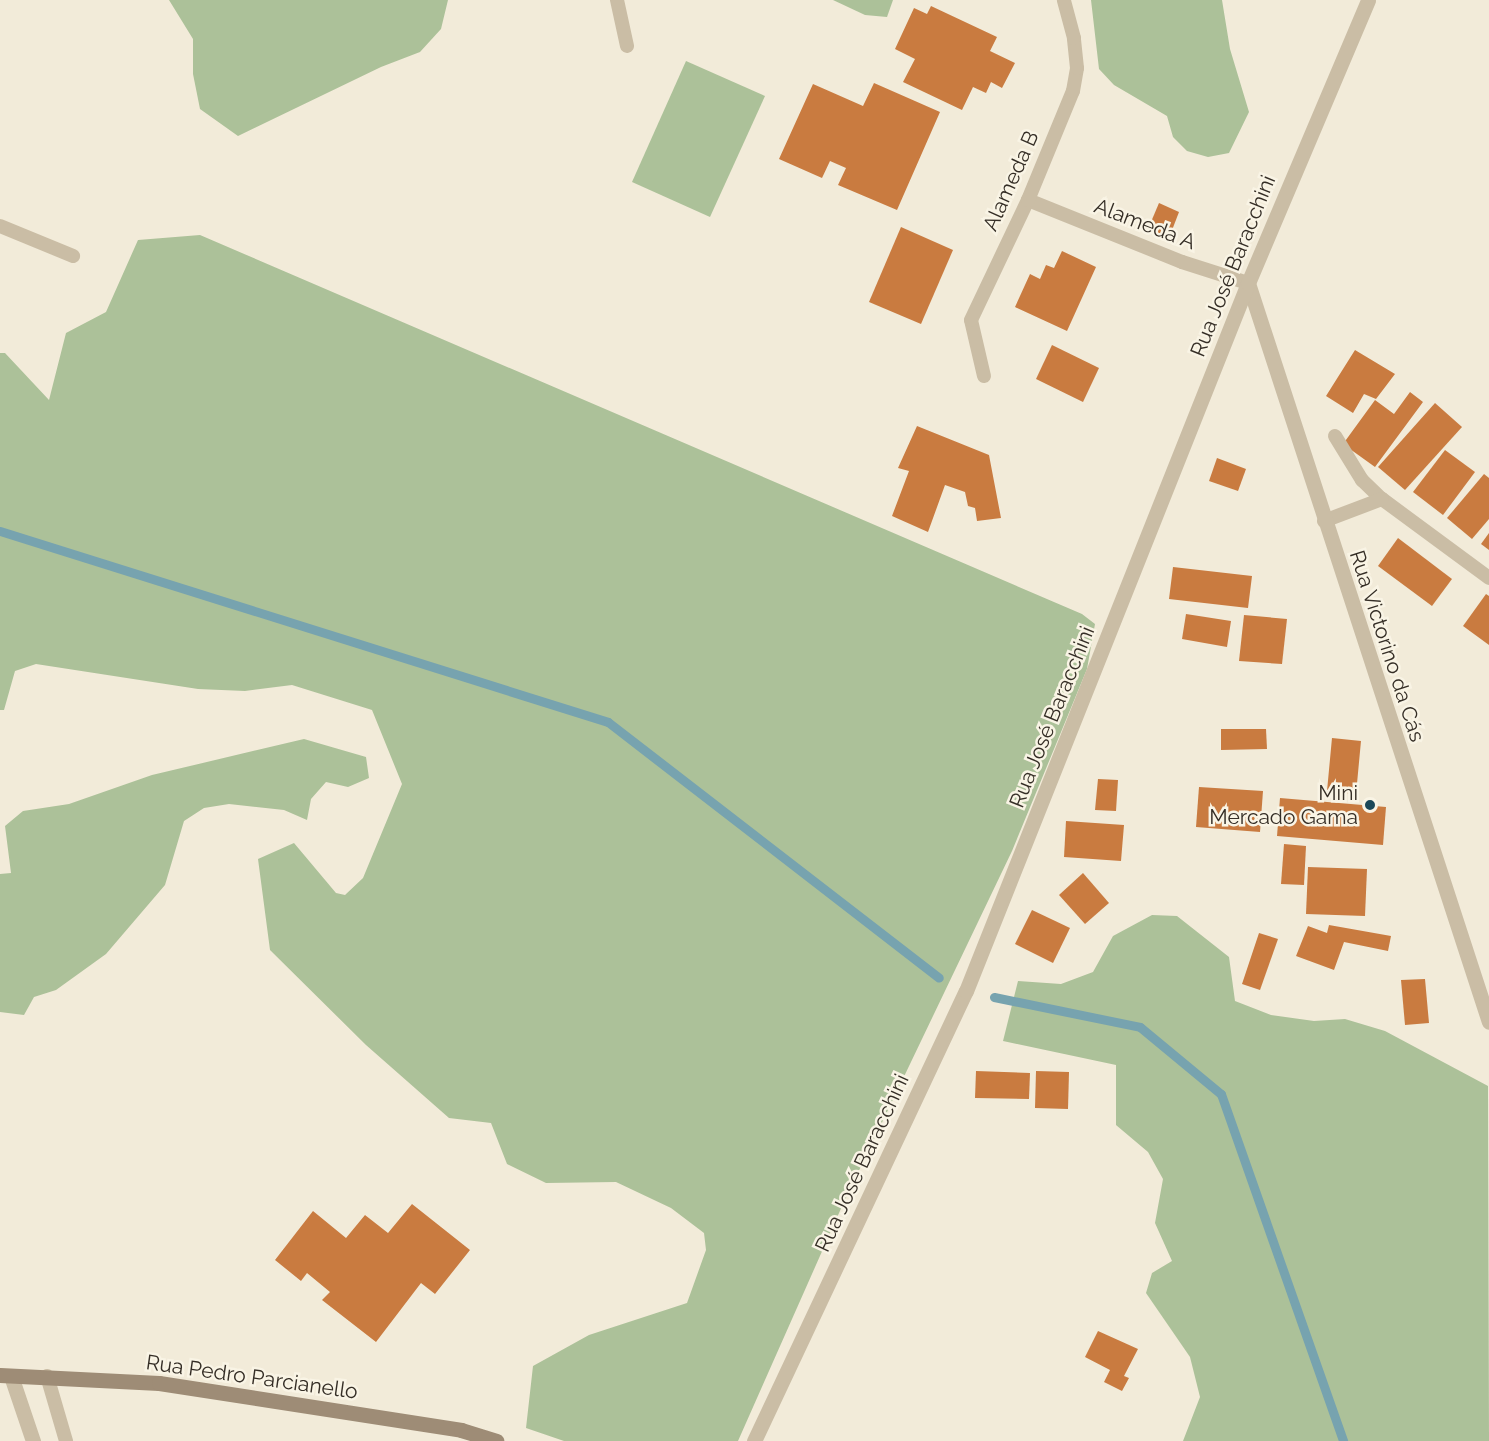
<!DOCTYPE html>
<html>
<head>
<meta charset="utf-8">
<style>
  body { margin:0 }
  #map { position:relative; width:1489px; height:1441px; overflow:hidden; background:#f2ebd9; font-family:Raleway,sans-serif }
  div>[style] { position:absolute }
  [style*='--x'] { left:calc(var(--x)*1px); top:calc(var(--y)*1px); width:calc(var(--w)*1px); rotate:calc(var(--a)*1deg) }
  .green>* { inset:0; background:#acc199 }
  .stream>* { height:9px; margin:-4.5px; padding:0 4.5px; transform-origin:4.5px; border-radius:4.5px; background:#77a3af }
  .building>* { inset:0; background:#c97b40 }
  .lane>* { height:14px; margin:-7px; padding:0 7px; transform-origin:7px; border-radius:7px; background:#cabda5 }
  .street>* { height:15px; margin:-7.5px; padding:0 7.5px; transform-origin:7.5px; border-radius:7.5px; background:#cabda5 }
  .secondary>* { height:15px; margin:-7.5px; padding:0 7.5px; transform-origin:7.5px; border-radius:7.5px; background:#9e8c76 }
  .dots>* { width:16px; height:16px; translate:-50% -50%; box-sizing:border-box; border:3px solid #f9f4e5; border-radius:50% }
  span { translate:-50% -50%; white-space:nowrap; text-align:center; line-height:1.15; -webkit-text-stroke:5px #f9f4e5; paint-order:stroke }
  .street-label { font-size:21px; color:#352e26 }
  .poi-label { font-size:21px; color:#352e26 }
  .right { translate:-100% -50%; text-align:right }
</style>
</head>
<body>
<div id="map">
  <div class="green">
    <i style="clip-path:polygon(169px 0,448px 0,441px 29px,420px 52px,381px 67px,238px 136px,200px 109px,193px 74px,193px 39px)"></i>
    <i style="clip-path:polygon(833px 0,893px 0,887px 17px,865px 15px)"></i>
    <i style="clip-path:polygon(1091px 0,1222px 0,1230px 49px,1249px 112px,1229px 153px,1208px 157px,1187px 151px,1173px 137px,1167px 116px,1114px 85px,1099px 69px)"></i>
    <i style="clip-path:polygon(686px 61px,765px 96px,710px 217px,632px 182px)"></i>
    <i style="clip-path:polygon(200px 235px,1082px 614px,1095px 624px,1087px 669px,1012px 851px,843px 1204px,738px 1441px,564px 1441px,526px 1428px,533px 1366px,589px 1335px,687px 1303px,706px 1250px,704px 1233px,671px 1208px,616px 1182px,546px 1183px,507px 1164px,491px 1123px,449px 1118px,366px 1045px,270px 950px,258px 859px,294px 843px,336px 893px,345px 895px,363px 878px,402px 784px,372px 710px,292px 685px,245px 691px,198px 689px,36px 664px,15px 671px,4px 710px,0 710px,0 353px,5px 353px,49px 400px,66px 333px,106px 312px,138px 240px)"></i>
    <i style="clip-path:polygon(304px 739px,366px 757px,369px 778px,348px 787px,326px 782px,311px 799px,307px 820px,284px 810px,229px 804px,204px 808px,184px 821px,165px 885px,106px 954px,56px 990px,34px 997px,24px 1015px,0 1012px,0 874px,11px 873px,5px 826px,23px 811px,69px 804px,152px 775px)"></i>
    <i style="clip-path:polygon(1152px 915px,1177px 916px,1229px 957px,1235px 1001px,1271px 1015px,1314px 1021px,1345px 1019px,1385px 1031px,1488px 1086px,1489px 1441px,1183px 1441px,1200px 1397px,1190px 1357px,1146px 1293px,1152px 1273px,1172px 1261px,1155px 1223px,1163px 1179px,1148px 1152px,1116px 1125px,1116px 1065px,1003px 1041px,1018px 981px,1061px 984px,1093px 972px,1113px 936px)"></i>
  </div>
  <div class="stream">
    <i style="--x:0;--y:531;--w:637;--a:17.44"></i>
    <i style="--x:608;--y:722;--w:418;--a:37.7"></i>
    <i style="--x:994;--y:997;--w:149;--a:11.6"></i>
    <i style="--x:1140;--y:1027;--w:105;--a:39.6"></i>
    <i style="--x:1221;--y:1094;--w:368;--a:70.6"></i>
  </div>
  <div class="building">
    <i style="clip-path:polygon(931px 6px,997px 37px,990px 51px,1015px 63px,1002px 88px,991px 82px,986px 93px,973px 87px,962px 110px,903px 82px,915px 59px,895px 49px,914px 8px,927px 14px)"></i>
    <i style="clip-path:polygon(874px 83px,940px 112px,897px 210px,838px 185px,846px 168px,830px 161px,822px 178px,779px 159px,813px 84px,863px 106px)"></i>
    <i style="clip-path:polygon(1159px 203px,1179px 212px,1169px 238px,1148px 229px)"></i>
    <i style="clip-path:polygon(901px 227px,953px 250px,921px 324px,869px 302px)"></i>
    <i style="clip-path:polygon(1062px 251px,1096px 267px,1067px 331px,1015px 307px,1030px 274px,1040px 279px,1046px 265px,1054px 268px)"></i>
    <i style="clip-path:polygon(1052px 345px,1099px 368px,1083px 402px,1036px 379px)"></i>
    <i style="clip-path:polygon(1355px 350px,1395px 374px,1376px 399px,1364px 394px,1353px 413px,1326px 396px)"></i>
    <i style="clip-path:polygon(1410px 392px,1423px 402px,1375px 467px,1343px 444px,1375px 400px,1394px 414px)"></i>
    <i style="clip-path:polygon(1435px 403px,1462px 427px,1405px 490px,1378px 467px)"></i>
    <i style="clip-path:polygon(917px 426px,989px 455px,1001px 518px,977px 521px,975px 508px,968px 506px,965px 492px,945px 485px,928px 532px,892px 516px,909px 471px,898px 468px)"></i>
    <i style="clip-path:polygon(1445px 450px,1475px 472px,1443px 515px,1413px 492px)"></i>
    <i style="clip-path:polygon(1217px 458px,1246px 469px,1238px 491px,1209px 481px)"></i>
    <i style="clip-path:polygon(1484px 474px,1489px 478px,1489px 519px,1472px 539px,1447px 518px)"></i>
    <i style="clip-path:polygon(1489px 533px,1489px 550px,1481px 544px)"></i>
    <i style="clip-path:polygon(1398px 538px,1452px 579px,1432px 606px,1378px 566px)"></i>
    <i style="clip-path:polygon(1173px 567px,1252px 576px,1248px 608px,1169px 599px)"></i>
    <i style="clip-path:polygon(1486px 594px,1489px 596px,1489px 645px,1463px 626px)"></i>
    <i style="clip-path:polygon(1186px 614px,1231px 621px,1227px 647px,1182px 639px)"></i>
    <i style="clip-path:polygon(1244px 615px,1287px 619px,1282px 664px,1239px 661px)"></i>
    <i style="clip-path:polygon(1221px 729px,1266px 729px,1267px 749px,1221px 750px)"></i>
    <i style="clip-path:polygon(1332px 738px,1361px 741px,1356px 794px,1327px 791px)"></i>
    <i style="clip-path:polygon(1098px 779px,1118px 780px,1116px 811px,1095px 810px)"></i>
    <i style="clip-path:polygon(1199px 787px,1263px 791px,1260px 832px,1196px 827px)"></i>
    <i style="clip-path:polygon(1280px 798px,1386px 807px,1383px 845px,1277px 836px)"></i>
    <i style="clip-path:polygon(1066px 821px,1124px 825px,1121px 861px,1064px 857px)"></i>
    <i style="clip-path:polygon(1284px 844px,1306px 846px,1304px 885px,1281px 884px)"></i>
    <i style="clip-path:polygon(1308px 867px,1367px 869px,1365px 916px,1306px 914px)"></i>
    <i style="clip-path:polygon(1083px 873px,1109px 903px,1085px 924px,1059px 895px)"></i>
    <i style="clip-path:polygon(1032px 910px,1070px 928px,1053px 963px,1015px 944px)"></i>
    <i style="clip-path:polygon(1329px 925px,1391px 936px,1388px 951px,1344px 942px,1334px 970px,1296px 956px,1308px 926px,1327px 933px)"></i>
    <i style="clip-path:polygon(1259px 933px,1278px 939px,1260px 990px,1242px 984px)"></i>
    <i style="clip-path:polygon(1425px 979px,1429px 1023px,1405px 1025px,1401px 980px)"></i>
    <i style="clip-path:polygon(976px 1071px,1030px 1073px,1029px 1099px,975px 1098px)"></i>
    <i style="clip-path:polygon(1036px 1071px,1069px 1072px,1068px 1109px,1035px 1108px)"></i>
    <i style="clip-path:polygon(412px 1204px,470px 1250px,435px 1294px,421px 1283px,376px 1342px,322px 1300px,330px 1292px,307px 1273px,301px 1281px,275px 1260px,313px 1211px,346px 1238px,365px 1215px,388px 1233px)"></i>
    <i style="clip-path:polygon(1098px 1331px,1138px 1349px,1124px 1376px,1129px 1378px,1122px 1391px,1104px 1382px,1110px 1370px,1085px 1357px)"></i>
  </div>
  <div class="lane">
    <i style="--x:617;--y:0;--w:47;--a:77.7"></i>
    <i style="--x:1028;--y:200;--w:166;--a:21.9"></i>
    <i style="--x:1182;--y:262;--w:69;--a:17.7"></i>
    <i style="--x:0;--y:226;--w:79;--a:22.3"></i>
    <i style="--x:984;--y:376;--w:57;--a:-103.1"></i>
    <i style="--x:971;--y:320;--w:133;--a:-64.6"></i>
    <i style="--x:1028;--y:200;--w:118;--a:-67.6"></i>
    <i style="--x:1073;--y:91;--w:23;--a:-80"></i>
    <i style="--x:1077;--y:68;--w:30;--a:-96"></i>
    <i style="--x:1074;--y:38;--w:39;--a:-105"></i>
    <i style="--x:1335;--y:436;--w:52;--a:58.5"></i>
    <i style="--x:1362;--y:480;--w:28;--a:44"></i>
    <i style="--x:1382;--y:499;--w:133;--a:36.4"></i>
    <i style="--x:1324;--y:521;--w:62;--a:-20.8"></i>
    <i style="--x:47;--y:1376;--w:68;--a:73.7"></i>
  </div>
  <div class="street">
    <i style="--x:1248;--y:283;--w:777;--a:71.94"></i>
    <i style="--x:11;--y:1376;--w:69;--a:71.3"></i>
    <i style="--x:754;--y:1441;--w:497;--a:-64.8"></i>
    <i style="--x:966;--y:991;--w:762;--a:-68.28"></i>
    <i style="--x:1248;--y:283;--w:307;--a:-67"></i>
  </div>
  <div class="secondary">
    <i style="--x:0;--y:1375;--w:159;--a:2.9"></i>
    <i style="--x:159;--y:1383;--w:306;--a:8.8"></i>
    <i style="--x:461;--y:1430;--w:37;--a:17"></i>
  </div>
  <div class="dots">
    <i style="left:1370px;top:805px;background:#1b4858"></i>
  </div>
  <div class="street-label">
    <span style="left:1011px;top:181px;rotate:-66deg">Alameda B</span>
    <span style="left:1145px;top:224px;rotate:21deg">Alameda A</span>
    <span style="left:1233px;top:266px;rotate:-68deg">Rua José Baracchini</span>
    <span style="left:1387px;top:646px;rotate:72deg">Rua Victorino da Cás</span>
    <span style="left:1052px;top:717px;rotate:-68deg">Rua José Baracchini</span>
    <span style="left:862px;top:1163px;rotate:-65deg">Rua José Baracchini</span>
    <span style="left:252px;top:1377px;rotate:8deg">Rua Pedro Parcianello</span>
  </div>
  <div class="poi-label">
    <span class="right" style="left:1358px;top:805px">Mini<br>Mercado Gama</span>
  </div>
</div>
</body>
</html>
